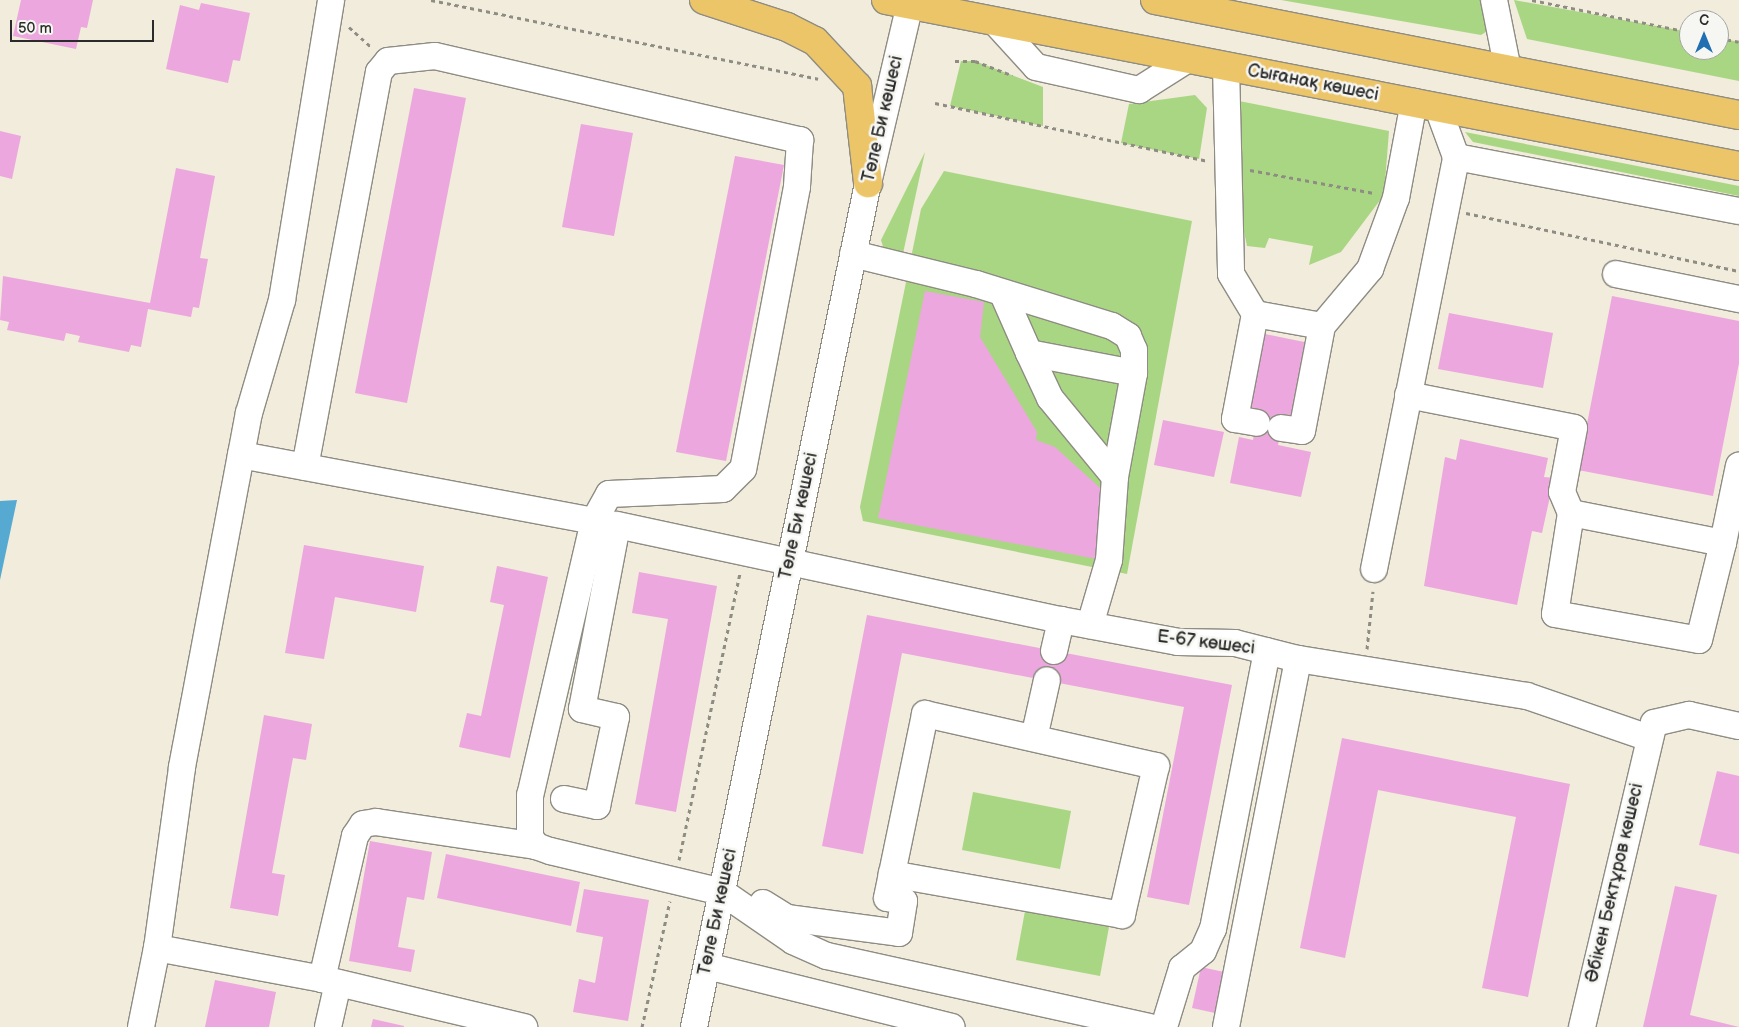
<!DOCTYPE html>
<html>
<head>
<meta charset="utf-8">
<style>
  body { margin:0 }
  #map { position:relative; width:1739px; height:1027px; overflow:hidden; background:#f1ecdb; font-family:"Balsamiq Sans",sans-serif }
  div>[style] { position:absolute }
  [style*='--x'] { left:calc(var(--x)*1px); top:calc(var(--y)*1px); width:calc(var(--w)*1px); rotate:calc(var(--a)*1deg) }
  .green>* { inset:0; background:#a9d683 }
  .water>* { inset:0; background:#56aad2 }
  .building>* { inset:0; background:#eca7de }
  .path>* { height:3px; margin-top:-1.5px; transform-origin:0; background:repeating-linear-gradient(90deg,#8e8c83 0 4px,transparent 0 8px) }
  .roads { filter:drop-shadow(1px 0 #8e8c83) drop-shadow(-1px 0 #8e8c83) drop-shadow(0 1px #8e8c83) drop-shadow(0 -1px #8e8c83) }
  .minor>* { height:26px; margin:-13px; padding:0 13px; transform-origin:13px; border-radius:13px; background:#fff }
  .major>* { height:28px; margin:-14px; padding:0 14px; transform-origin:14px; border-radius:14px; background:#edc569 }
  span { translate:-50% -50%; white-space:nowrap; text-align:center; line-height:1.15; -webkit-text-stroke:5px #f6f6f2; paint-order:stroke }
  .street-label { font-size:18px; color:#2b2b2b }
  .north { position:absolute; left:1679px; top:10px; width:50px; height:50px; box-sizing:border-box; background:#f6f6f2; border:1px solid #a5a5a2; border-radius:50%; rotate:0deg; font-size:14px; font-weight:700; line-height:20px; text-align:center; color:#2b2b2b }
  .north::after { content:''; display:block; margin:auto; width:18px; height:22px; background:#1f6fb2; clip-path:polygon(50% 0,100% 100%,50% 72%,0 100%) }
  .scale { position:absolute; left:10px; top:20px; width:144px; height:22px; box-sizing:border-box; border:2px solid #2b2b2b; border-top:0; padding-left:6px; font-size:15px; line-height:18px; white-space:nowrap; color:#2b2b2b; -webkit-text-stroke:4px #f6f6f2; paint-order:stroke }
</style>
</head>
<body>
<div id="map">
  <div class="green">
    <i style="clip-path:polygon(1281px 0,1486px 0,1489px 30px,1481px 35px)"></i>
    <i style="clip-path:polygon(1514px 0,1689px 32px,1689px 50px,1719px 50px,1719px 38px,1739px 42px,1739px 81px,1527px 39px)"></i>
    <i style="clip-path:polygon(961px 61px,975px 61px,1043px 87px,1043px 126px,950px 106px)"></i>
    <i style="clip-path:polygon(1195px 95px,1207px 108px,1199px 159px,1121px 143px,1129px 104px)"></i>
    <i style="clip-path:polygon(1239px 101px,1389px 131px,1384px 195px,1341px 252px,1309px 265px,1313px 246px,1269px 238px,1265px 248px,1247px 246px,1237px 198px)"></i>
    <i style="clip-path:polygon(1465px 132px,1739px 186px,1739px 196px,1473px 142px)"></i>
    <i style="clip-path:polygon(925px 152px,902px 258px,885px 253px,881px 240px)"></i>
    <i style="clip-path:polygon(944px 171px,1192px 221px,1127px 574px,863px 521px,860px 507px,921px 209px)"></i>
    <i style="clip-path:polygon(973px 792px,1071px 811px,1060px 869px,962px 850px)"></i>
    <i style="clip-path:polygon(1025px 911px,1109px 927px,1100px 976px,1016px 960px)"></i>
  </div>
  <div class="water">
    <i style="clip-path:polygon(17px 500px,0 580px,0 501px)"></i>
  </div>
  <div class="building">
    <i style="clip-path:polygon(21px 0,93px 0,87px 28px,81px 27px,76px 49px,13px 36px)"></i>
    <i style="clip-path:polygon(201px 3px,250px 13px,240px 61px,233px 60px,228px 83px,166px 69px,180px 5px,199px 10px)"></i>
    <i style="clip-path:polygon(414px 88px,466px 98px,407px 403px,355px 393px)"></i>
    <i style="clip-path:polygon(581px 124px,633px 133px,614px 236px,562px 227px)"></i>
    <i style="clip-path:polygon(0 131px,21px 136px,12px 179px,0 176px)"></i>
    <i style="clip-path:polygon(735px 156px,784px 165px,726px 461px,676px 452px)"></i>
    <i style="clip-path:polygon(176px 168px,215px 176px,200px 258px,208px 259px,199px 308px,193px 307px,191px 317px,148px 309px,141px 347px,131px 345px,129px 352px,78px 342px,80px 336px,66px 333px,64px 341px,7px 330px,9px 322px,0 320px,3px 276px,150px 303px)"></i>
    <i style="clip-path:polygon(925px 291px,984px 302px,980px 337px,1037px 432px,1036px 440px,1055px 447px,1110px 497px,1097px 559px,878px 518px)"></i>
    <i style="clip-path:polygon(1612px 296px,1739px 321px,1739px 363px,1713px 496px,1578px 470px)"></i>
    <i style="clip-path:polygon(1449px 313px,1553px 333px,1543px 388px,1438px 369px)"></i>
    <i style="clip-path:polygon(1260px 333px,1314px 344px,1299px 417px,1284px 414px,1278px 445px,1311px 452px,1301px 497px,1230px 483px,1239px 437px,1253px 440px,1259px 409px,1245px 406px)"></i>
    <i style="clip-path:polygon(1163px 420px,1224px 432px,1214px 477px,1154px 465px)"></i>
    <i style="clip-path:polygon(1460px 439px,1548px 458px,1544px 477px,1554px 478px,1542px 533px,1532px 531px,1517px 605px,1424px 586px,1445px 457px,1456px 460px)"></i>
    <i style="clip-path:polygon(304px 545px,424px 566px,416px 612px,335px 597px,324px 659px,285px 653px)"></i>
    <i style="clip-path:polygon(497px 566px,548px 577px,510px 758px,459px 747px,467px 713px,481px 716px,504px 605px,490px 602px)"></i>
    <i style="clip-path:polygon(639px 572px,717px 586px,676px 812px,635px 804px,668px 619px,632px 613px)"></i>
    <i style="clip-path:polygon(867px 615px,1232px 685px,1189px 905px,1147px 897px,1184px 707px,902px 653px,863px 854px,822px 846px)"></i>
    <i style="clip-path:polygon(264px 715px,312px 724px,306px 760px,293px 758px,272px 873px,285px 875px,278px 916px,230px 908px)"></i>
    <i style="clip-path:polygon(1342px 738px,1570px 784px,1528px 997px,1482px 988px,1516px 817px,1378px 790px,1345px 958px,1300px 948px)"></i>
    <i style="clip-path:polygon(1717px 771px,1739px 776px,1739px 854px,1699px 845px)"></i>
    <i style="clip-path:polygon(370px 841px,432px 852px,424px 900px,407px 897px,398px 947px,415px 950px,411px 972px,349px 961px)"></i>
    <i style="clip-path:polygon(446px 854px,580px 882px,571px 926px,437px 898px)"></i>
    <i style="clip-path:polygon(1675px 886px,1717px 895px,1690px 1015px,1739px 1027px,1643px 1027px)"></i>
    <i style="clip-path:polygon(584px 889px,649px 900px,628px 1021px,573px 1012px,579px 979px,595px 983px,603px 937px,576px 932px)"></i>
    <i style="clip-path:polygon(1201px 967px,1224px 972px,1215px 1013px,1192px 1008px)"></i>
    <i style="clip-path:polygon(215px 980px,276px 992px,269px 1027px,205px 1027px)"></i>
    <i style="clip-path:polygon(373px 1019px,404px 1026px,404px 1027px,371px 1027px)"></i>
  </div>
  <div class="path">
    <i style="--x:431;--y:0;--w:395;--a:11.5"></i>
    <i style="--x:1532;--y:0;--w:160;--a:11.5"></i>
    <i style="--x:349;--y:27;--w:31;--a:42"></i>
    <i style="--x:1719;--y:38;--w:20;--a:11"></i>
    <i style="--x:955;--y:61;--w:20;--a:0"></i>
    <i style="--x:975;--y:61;--w:40;--a:21"></i>
    <i style="--x:935;--y:103;--w:278;--a:12"></i>
    <i style="--x:1250;--y:170;--w:126;--a:10.5"></i>
    <i style="--x:1466;--y:213;--w:279;--a:12"></i>
    <i style="--x:1367;--y:649;--w:58;--a:-84.1"></i>
    <i style="--x:679;--y:860;--w:293;--a:-78"></i>
    <i style="--x:642;--y:1027;--w:129;--a:-77.5"></i>
  </div>
  <div class="roads">
    <div class="minor">
      <i style="--x:1494;--y:0;--w:71;--a:78.7"></i>
      <i style="--x:994;--y:21;--w:62;--a:47.6"></i>
      <i style="--x:1036;--y:67;--w:106;--a:12.6"></i>
      <i style="--x:1139;--y:90;--w:58;--a:-32.3"></i>
      <i style="--x:1226;--y:66;--w:208;--a:88.6"></i>
      <i style="--x:1231;--y:274;--w:47;--a:59"></i>
      <i style="--x:1255;--y:314;--w:68;--a:10.2"></i>
      <i style="--x:1322;--y:326;--w:75;--a:-49.9"></i>
      <i style="--x:1370;--y:269;--w:76;--a:-69.9"></i>
      <i style="--x:1396;--y:198;--w:98;--a:-79.4"></i>
      <i style="--x:1438;--y:108;--w:52;--a:69.8"></i>
      <i style="--x:1456;--y:157;--w:288;--a:10.8"></i>
      <i style="--x:853;--y:254;--w:127;--a:13.7"></i>
      <i style="--x:976;--y:284;--w:142;--a:17.2"></i>
      <i style="--x:1112;--y:326;--w:19;--a:32"></i>
      <i style="--x:1128;--y:336;--w:15;--a:67"></i>
      <i style="--x:1134;--y:350;--w:23;--a:90"></i>
      <i style="--x:1134;--y:373;--w:107;--a:-169.2"></i>
      <i style="--x:1029;--y:353;--w:64;--a:-113.8"></i>
      <i style="--x:1616;--y:274;--w:126;--a:11.5"></i>
      <i style="--x:1255;--y:314;--w:107;--a:100.8"></i>
      <i style="--x:1235;--y:419;--w:22;--a:10"></i>
      <i style="--x:1029;--y:353;--w:50;--a:65"></i>
      <i style="--x:1050;--y:398;--w:102;--a:50.6"></i>
      <i style="--x:1115;--y:477;--w:83;--a:94.1"></i>
      <i style="--x:1109;--y:560;--w:68;--a:106.3"></i>
      <i style="--x:1408;--y:395;--w:169;--a:11.2"></i>
      <i style="--x:1574;--y:428;--w:65;--a:100.6"></i>
      <i style="--x:1562;--y:492;--w:23;--a:67"></i>
      <i style="--x:1281;--y:428;--w:21;--a:8"></i>
      <i style="--x:1302;--y:431;--w:107;--a:-79.2"></i>
      <i style="--x:241;--y:455;--w:376;--a:10.6"></i>
      <i style="--x:305;--y:467;--w:402;--a:-79.4"></i>
      <i style="--x:379;--y:72;--w:14;--a:-51"></i>
      <i style="--x:388;--y:61;--w:47;--a:-6.1"></i>
      <i style="--x:435;--y:56;--w:375;--a:13"></i>
      <i style="--x:800;--y:140;--w:47;--a:93.7"></i>
      <i style="--x:797;--y:187;--w:287;--a:100.8"></i>
      <i style="--x:743;--y:469;--w:28;--a:135"></i>
      <i style="--x:723;--y:489;--w:114;--a:177.5"></i>
      <i style="--x:609;--y:494;--w:31;--a:119"></i>
      <i style="--x:594;--y:521;--w:281;--a:103.1"></i>
      <i style="--x:530;--y:795;--w:42;--a:90"></i>
      <i style="--x:530;--y:837;--w:11;--a:56"></i>
      <i style="--x:536;--y:846;--w:15;--a:20"></i>
      <i style="--x:550;--y:851;--w:177;--a:13.4"></i>
      <i style="--x:722;--y:892;--w:86;--a:34.6"></i>
      <i style="--x:793;--y:941;--w:37;--a:24"></i>
      <i style="--x:827;--y:956;--w:330;--a:12.4"></i>
      <i style="--x:1115;--y:477;--w:106;--a:-79.6"></i>
      <i style="--x:1723;--y:543;--w:155;--a:-168.8"></i>
      <i style="--x:1571;--y:513;--w:102;--a:99"></i>
      <i style="--x:1555;--y:614;--w:146;--a:10.2"></i>
      <i style="--x:1699;--y:640;--w:100;--a:-76.1"></i>
      <i style="--x:1723;--y:543;--w:79;--a:-78.3"></i>
      <i style="--x:1374;--y:569;--w:420;--a:-78.7"></i>
      <i style="--x:1054;--y:651;--w:32;--a:-77"></i>
      <i style="--x:1034;--y:738;--w:59;--a:-77.4"></i>
      <i style="--x:564;--y:799;--w:34;--a:12"></i>
      <i style="--x:597;--y:806;--w:91;--a:-77.9"></i>
      <i style="--x:616;--y:717;--w:35;--a:-167"></i>
      <i style="--x:582;--y:709;--w:187;--a:-79.2"></i>
      <i style="--x:617;--y:525;--w:454;--a:12.1"></i>
      <i style="--x:1061;--y:620;--w:119;--a:10.6"></i>
      <i style="--x:1178;--y:642;--w:57;--a:1"></i>
      <i style="--x:1235;--y:643;--w:65;--a:14.3"></i>
      <i style="--x:1298;--y:659;--w:232;--a:9.2"></i>
      <i style="--x:1527;--y:696;--w:129;--a:19"></i>
      <i style="--x:763;--y:903;--w:28;--a:32"></i>
      <i style="--x:787;--y:918;--w:113;--a:7.6"></i>
      <i style="--x:899;--y:933;--w:32;--a:-81"></i>
      <i style="--x:904;--y:901;--w:17;--a:-170"></i>
      <i style="--x:887;--y:898;--w:188;--a:-78.3"></i>
      <i style="--x:925;--y:714;--w:237;--a:12.7"></i>
      <i style="--x:1156;--y:766;--w:153;--a:102.9"></i>
      <i style="--x:1122;--y:915;--w:234;--a:-169.9"></i>
      <i style="--x:157;--y:948;--w:183;--a:-82.1"></i>
      <i style="--x:182;--y:767;--w:360;--a:-79.3"></i>
      <i style="--x:249;--y:413;--w:118;--a:-73.7"></i>
      <i style="--x:282;--y:300;--w:304;--a:-80.7"></i>
      <i style="--x:707;--y:966;--w:252;--a:14"></i>
      <i style="--x:322;--y:979;--w:147;--a:-77"></i>
      <i style="--x:355;--y:836;--w:14;--a:-56"></i>
      <i style="--x:363;--y:824;--w:13;--a:-9"></i>
      <i style="--x:376;--y:822;--w:162;--a:8.5"></i>
      <i style="--x:141;--y:1027;--w:81;--a:-78.6"></i>
      <i style="--x:157;--y:948;--w:168;--a:10.6"></i>
      <i style="--x:322;--y:979;--w:208;--a:13.4"></i>
      <i style="--x:328;--y:1027;--w:45;--a:-77.2"></i>
      <i style="--x:694;--y:1027;--w:862;--a:-78.35"></i>
      <i style="--x:868;--y:183;--w:188;--a:-76.8"></i>
      <i style="--x:1164;--y:1027;--w:62;--a:-73"></i>
      <i style="--x:1182;--y:968;--w:27;--a:-39"></i>
      <i style="--x:1203;--y:951;--w:24;--a:-66"></i>
      <i style="--x:1213;--y:929;--w:283;--a:-79"></i>
      <i style="--x:1226;--y:1027;--w:375;--a:-78.9"></i>
      <i style="--x:1582;--y:1027;--w:312;--a:-76.7"></i>
      <i style="--x:1654;--y:723;--w:36;--a:-13"></i>
      <i style="--x:1689;--y:715;--w:51;--a:12.4"></i>
    </div>
    <div class="major">
      <i style="--x:704;--y:0;--w:87;--a:18"></i>
      <i style="--x:787;--y:27;--w:31;--a:27"></i>
      <i style="--x:815;--y:41;--w:62;--a:47"></i>
      <i style="--x:857;--y:86;--w:98;--a:83.5"></i>
      <i style="--x:886;--y:0;--w:869;--a:11.01"></i>
      <i style="--x:1155;--y:0;--w:595;--a:11.14"></i>
    </div>
  </div>
  <div class="street-label">
    <span style="left:1313px;top:83px;rotate:11deg">Сығанақ көшесі</span>
    <span style="left:883px;top:119px;rotate:-77deg">Төле Би көшесі</span>
    <span style="left:799px;top:516px;rotate:-78deg">Төле Би көшесі</span>
    <span style="left:1206px;top:643px;rotate:7deg">Е-67 көшесі</span>
    <span style="left:1615px;top:883px;rotate:-77deg">Әбікен Бектұров көшесі</span>
    <span style="left:718px;top:912px;rotate:-78deg">Төле Би көшесі</span>
  </div>
  <div class="north">С</div>
  <div class="scale">50 m</div>
</div>
</body>
</html>
